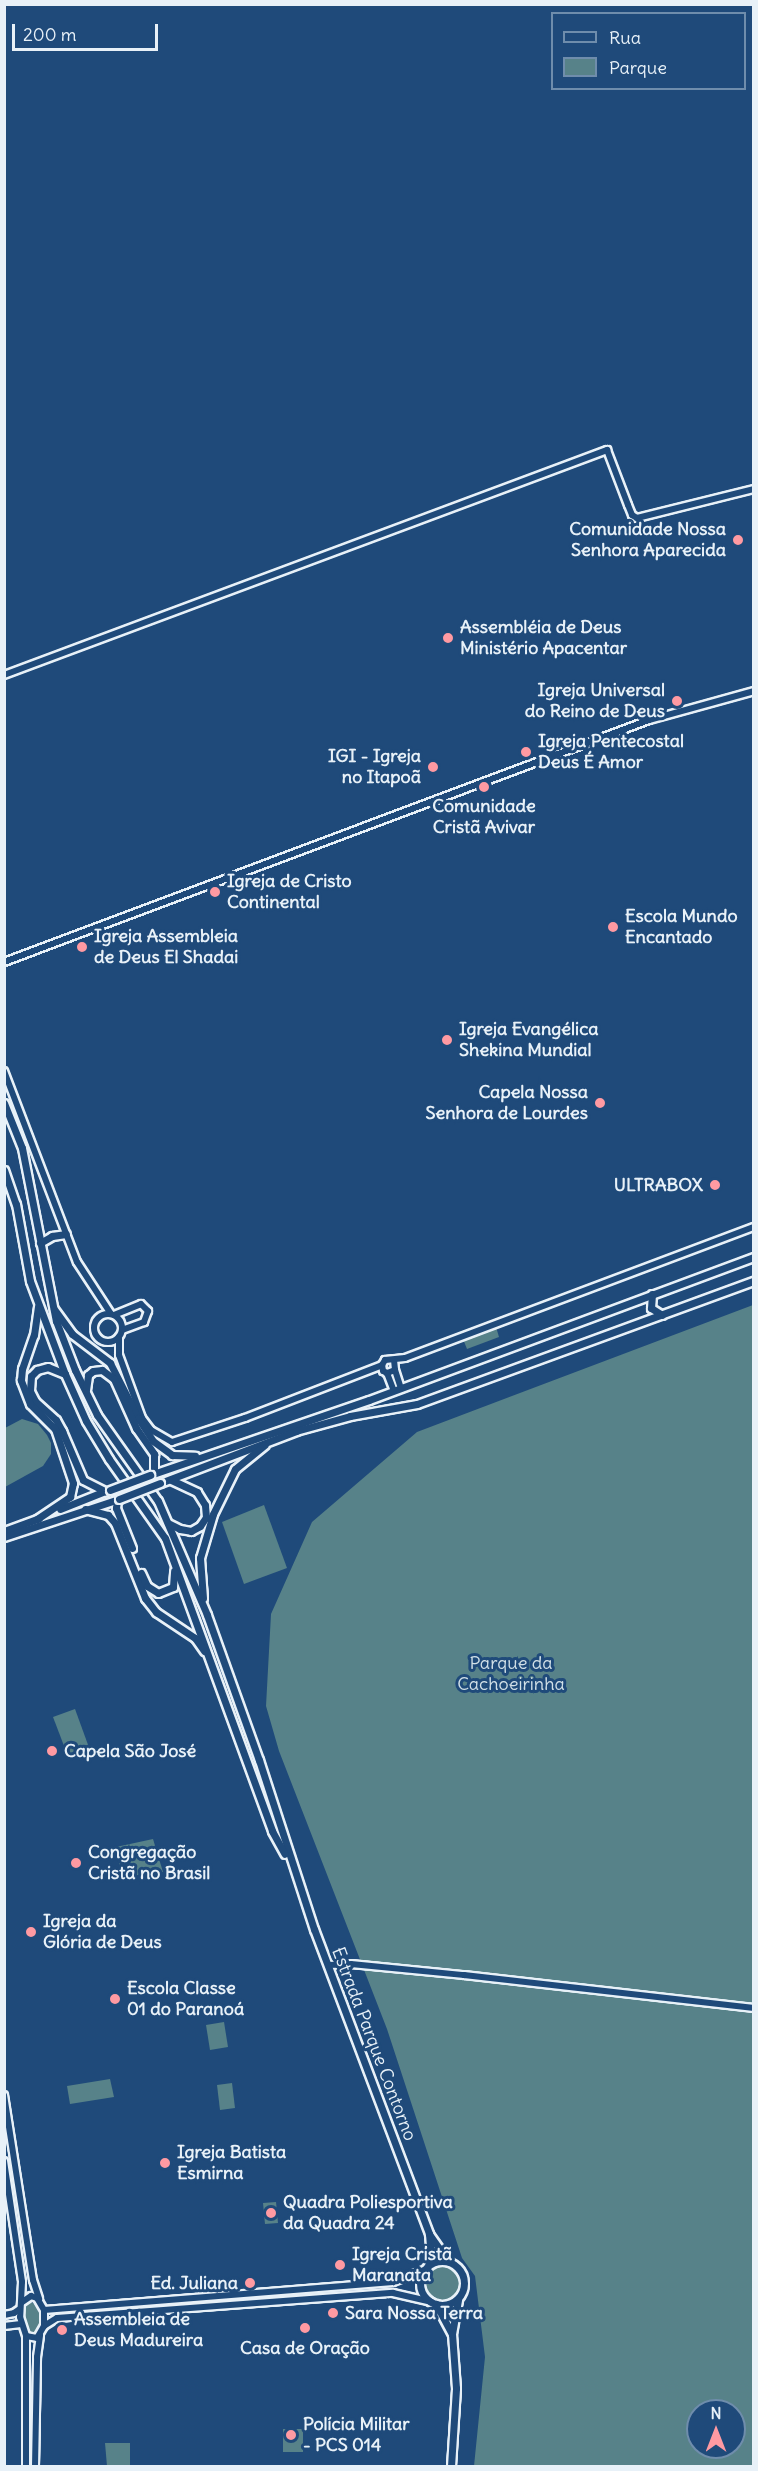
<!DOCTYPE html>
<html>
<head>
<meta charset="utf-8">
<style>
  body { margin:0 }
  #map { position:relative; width:758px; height:2471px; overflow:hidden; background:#1f4a7a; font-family:Delius,sans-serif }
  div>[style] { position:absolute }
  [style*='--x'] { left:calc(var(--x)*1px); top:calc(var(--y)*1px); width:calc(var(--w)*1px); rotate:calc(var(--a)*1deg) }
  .green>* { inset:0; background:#578289 }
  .round { border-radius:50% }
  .roads { filter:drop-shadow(2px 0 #e8f1f8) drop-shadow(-2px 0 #e8f1f8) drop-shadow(0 2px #e8f1f8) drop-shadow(0 -2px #e8f1f8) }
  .secondary>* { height:6px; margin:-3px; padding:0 3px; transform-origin:3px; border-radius:3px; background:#1f4a7a }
  .secondary>.ring { margin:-3px; padding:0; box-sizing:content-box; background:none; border:6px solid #1f4a7a; border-radius:50% }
  .primary>* { height:7px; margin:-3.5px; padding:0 3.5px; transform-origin:3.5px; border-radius:3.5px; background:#1f4a7a }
  .primary>.ring { margin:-3.5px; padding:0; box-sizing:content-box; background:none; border:7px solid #1f4a7a; border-radius:50% }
  .bridges { filter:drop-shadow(2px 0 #e8f1f8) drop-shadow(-2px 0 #e8f1f8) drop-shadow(0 2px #e8f1f8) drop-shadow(0 -2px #e8f1f8) }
  .primary-bridge>* { height:7px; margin:-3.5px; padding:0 3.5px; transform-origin:3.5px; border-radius:3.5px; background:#1f4a7a }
  .dots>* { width:16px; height:16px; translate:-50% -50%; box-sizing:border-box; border:3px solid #1f4a7a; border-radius:50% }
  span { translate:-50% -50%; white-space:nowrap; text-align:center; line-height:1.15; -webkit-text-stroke:6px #1f4a7a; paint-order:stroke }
  .poi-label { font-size:18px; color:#e8f1f8; font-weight:700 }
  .right { translate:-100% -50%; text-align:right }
  .left { translate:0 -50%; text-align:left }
  .park-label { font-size:18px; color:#d2e0e7 }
  .street-label { font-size:18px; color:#e8f1f8 }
  .frame { position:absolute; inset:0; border:6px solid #e8f1f8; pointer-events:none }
  .legend { position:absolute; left:551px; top:12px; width:195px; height:78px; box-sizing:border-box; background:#1f4a7a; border:2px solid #6f8dac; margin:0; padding:8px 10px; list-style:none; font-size:18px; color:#e8f1f8 }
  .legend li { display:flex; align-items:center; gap:12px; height:30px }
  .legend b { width:30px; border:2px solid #6f8dac }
  .north { position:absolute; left:686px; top:2399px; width:60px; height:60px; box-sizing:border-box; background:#1f4a7a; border:2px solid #6f8dac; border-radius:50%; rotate:0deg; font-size:16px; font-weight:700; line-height:24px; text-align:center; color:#e8f1f8 }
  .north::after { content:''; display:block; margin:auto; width:21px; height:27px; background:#ff9aa2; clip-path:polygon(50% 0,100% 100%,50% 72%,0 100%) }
  .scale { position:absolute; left:12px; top:24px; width:146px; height:27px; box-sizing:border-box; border:3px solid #e8f1f8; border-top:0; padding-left:8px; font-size:18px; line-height:21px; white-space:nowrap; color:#e8f1f8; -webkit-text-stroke:4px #1f4a7a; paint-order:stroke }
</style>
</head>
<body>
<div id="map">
  <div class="green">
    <i style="clip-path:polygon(evenodd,753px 1305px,753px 2466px,474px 2466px,485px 2357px,475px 2276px,462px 2258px,387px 2029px,279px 1751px,266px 1706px,271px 1614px,312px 1522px,417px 1432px,753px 1305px,698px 2411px,734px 2411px,734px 2447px,698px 2447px,698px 2411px)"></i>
    <i style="clip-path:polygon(496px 1327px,499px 1337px,467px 1349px,463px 1339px)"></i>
    <i style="clip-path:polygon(22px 1419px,38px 1424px,47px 1435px,51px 1443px,51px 1454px,43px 1466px,5px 1487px,5px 1428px)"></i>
    <i style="clip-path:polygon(264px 1505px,287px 1568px,244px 1584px,222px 1522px)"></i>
    <i style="clip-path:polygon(75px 1709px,91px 1753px,69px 1759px,53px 1717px)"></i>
    <i style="clip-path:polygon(153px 1839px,163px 1872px,122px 1877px,116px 1847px)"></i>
    <i style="clip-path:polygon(224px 2022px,228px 2047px,210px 2050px,206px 2025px)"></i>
    <i style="clip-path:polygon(110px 2079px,114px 2097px,70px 2104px,67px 2086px)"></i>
    <i style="clip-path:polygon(232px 2083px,235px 2108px,220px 2110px,217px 2085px)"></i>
    <i style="clip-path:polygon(276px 2202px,278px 2223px,265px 2224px,263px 2203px)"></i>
    <i class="round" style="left:426px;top:2266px;width:34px;height:34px"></i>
    <i style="clip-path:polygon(28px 2301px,37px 2305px,40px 2316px,39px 2331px,34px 2334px,28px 2330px,25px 2323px,24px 2309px)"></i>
    <i style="clip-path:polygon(283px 2429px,303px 2429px,303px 2452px,283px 2452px)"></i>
    <i style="clip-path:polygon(105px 2443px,130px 2443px,130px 2466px,107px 2466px)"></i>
  </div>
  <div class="roads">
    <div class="secondary">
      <i style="--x:4;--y:675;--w:644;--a:-20.46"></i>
      <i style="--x:607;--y:450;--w:59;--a:69.1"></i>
      <i style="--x:628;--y:505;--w:11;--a:68"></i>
      <i style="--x:632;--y:515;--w:6;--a:31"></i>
      <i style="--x:637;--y:518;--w:121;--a:-13.9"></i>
      <i style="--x:4;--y:962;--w:689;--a:-20.57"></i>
      <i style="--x:649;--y:720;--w:109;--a:-15.4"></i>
      <i style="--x:4;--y:1071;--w:204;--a:69.1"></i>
      <i style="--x:77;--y:1262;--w:62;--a:56.8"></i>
      <i class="ring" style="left:94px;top:1314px;width:22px;height:22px"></i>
      <i style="--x:114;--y:1315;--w:29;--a:-22"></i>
      <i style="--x:141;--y:1304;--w:10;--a:45"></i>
      <i style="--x:148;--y:1311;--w:12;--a:110"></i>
      <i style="--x:144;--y:1322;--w:23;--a:160"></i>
      <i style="--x:119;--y:1337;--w:18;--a:90"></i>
      <i style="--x:119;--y:1355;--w:67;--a:69.9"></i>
      <i style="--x:142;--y:1418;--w:15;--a:53"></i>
      <i style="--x:151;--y:1430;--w:24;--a:30"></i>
      <i style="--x:172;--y:1442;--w:77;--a:-18.2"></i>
      <i style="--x:245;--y:1418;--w:147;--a:-21.1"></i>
      <i style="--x:394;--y:1360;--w:10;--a:84"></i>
      <i style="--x:395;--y:1370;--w:9;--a:159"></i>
      <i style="--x:387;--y:1373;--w:4;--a:-153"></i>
      <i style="--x:383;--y:1371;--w:6;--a:-99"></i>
      <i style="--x:382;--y:1365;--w:6;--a:-59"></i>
      <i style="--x:385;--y:1360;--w:20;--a:-6"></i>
      <i style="--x:405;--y:1358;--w:373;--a:-20.6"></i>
      <i style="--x:395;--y:1370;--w:19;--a:72"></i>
      <i style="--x:387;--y:1373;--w:19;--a:69"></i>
      <i style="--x:328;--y:1965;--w:23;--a:-2"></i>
      <i style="--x:351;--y:1964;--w:114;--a:5.6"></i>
      <i style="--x:464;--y:1975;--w:292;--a:6.5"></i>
      <i style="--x:4;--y:2095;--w:187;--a:81.1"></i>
      <i style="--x:33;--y:2280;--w:20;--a:72"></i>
      <i style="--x:4;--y:2161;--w:122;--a:81.5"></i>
      <i style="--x:22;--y:2282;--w:35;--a:93"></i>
      <i style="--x:20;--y:2317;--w:20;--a:72"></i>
      <i style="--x:26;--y:2336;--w:11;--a:10"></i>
      <i style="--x:37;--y:2338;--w:14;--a:-60"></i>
      <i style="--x:44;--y:2326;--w:16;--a:-90"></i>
      <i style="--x:44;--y:2310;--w:14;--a:-120"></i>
      <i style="--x:37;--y:2298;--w:6;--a:-162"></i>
      <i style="--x:31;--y:2296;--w:11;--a:146"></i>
      <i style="--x:44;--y:2310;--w:350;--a:-4.6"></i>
      <i style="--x:393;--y:2282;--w:33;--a:-21"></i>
      <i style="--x:4;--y:2315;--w:10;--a:-11"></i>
      <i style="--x:14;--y:2313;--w:7;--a:-34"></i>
      <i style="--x:4;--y:2326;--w:17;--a:-7"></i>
      <i style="--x:44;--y:2326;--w:15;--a:-32"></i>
      <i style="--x:57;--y:2318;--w:337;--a:-4.3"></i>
      <i style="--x:393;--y:2293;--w:39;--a:13"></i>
      <i style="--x:26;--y:2336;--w:130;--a:90"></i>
      <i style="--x:35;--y:2466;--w:109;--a:-88.9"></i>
      <i style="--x:37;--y:2357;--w:22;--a:-82"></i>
    </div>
    <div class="primary">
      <i style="--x:4;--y:1103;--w:48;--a:68.2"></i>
      <i style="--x:22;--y:1148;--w:176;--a:78.9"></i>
      <i style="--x:56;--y:1321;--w:53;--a:68.8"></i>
      <i style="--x:75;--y:1370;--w:50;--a:63.9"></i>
      <i style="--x:97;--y:1415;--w:105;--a:54.7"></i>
      <i style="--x:158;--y:1501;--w:124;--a:66.7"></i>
      <i style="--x:207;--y:1615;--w:154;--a:70.3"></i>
      <i style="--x:259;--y:1760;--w:178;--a:72"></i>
      <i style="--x:314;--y:1929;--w:326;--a:69.3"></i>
      <i style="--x:429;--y:2234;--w:22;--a:85"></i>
      <i style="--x:431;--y:2256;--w:9;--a:108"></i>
      <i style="--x:4;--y:1170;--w:36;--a:71"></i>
      <i style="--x:16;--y:1204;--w:78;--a:79.7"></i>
      <i style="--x:30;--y:1281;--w:99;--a:69.4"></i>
      <i style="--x:65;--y:1374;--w:51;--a:65.9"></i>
      <i style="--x:86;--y:1421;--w:44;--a:58.8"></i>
      <i style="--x:109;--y:1459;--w:97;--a:54.7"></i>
      <i style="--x:165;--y:1538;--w:312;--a:69.9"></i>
      <i style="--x:272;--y:1831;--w:26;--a:61"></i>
      <i style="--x:40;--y:1243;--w:14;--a:-30"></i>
      <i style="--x:52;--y:1236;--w:14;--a:-8"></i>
      <i style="--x:652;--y:1294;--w:14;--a:94"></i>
      <i style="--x:651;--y:1308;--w:13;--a:32"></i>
      <i style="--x:54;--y:1309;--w:31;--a:54"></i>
      <i style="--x:72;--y:1334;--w:48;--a:37.3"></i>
      <i style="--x:110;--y:1363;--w:62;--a:63"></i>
      <i style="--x:138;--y:1418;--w:27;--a:57"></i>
      <i style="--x:153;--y:1441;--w:24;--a:36"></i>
      <i style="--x:172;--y:1455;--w:23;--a:2"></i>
      <i style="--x:65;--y:1374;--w:18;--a:-158"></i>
      <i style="--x:48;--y:1367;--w:11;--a:165"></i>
      <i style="--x:37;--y:1370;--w:8;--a:135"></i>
      <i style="--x:31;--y:1376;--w:15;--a:94"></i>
      <i style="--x:30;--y:1391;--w:11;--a:63"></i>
      <i style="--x:35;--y:1401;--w:28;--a:42"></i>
      <i style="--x:56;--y:1420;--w:13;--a:61"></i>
      <i style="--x:62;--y:1431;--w:53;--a:66.8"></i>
      <i style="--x:83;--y:1480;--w:25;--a:27"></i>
      <i style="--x:86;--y:1390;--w:15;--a:-82"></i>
      <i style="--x:88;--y:1375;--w:6;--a:-39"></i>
      <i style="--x:93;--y:1371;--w:9;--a:-6"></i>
      <i style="--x:102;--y:1370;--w:15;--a:37"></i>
      <i style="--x:114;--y:1379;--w:54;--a:65.8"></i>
      <i style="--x:136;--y:1428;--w:32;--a:55"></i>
      <i style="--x:154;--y:1454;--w:19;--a:90"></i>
      <i style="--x:150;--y:1475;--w:231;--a:-18.9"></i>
      <i style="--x:369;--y:1400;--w:411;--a:-20.4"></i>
      <i style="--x:160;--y:1483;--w:146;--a:-20.9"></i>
      <i style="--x:296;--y:1431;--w:56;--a:-15.5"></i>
      <i style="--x:350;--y:1416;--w:68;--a:-10.2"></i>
      <i style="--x:417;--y:1404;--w:359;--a:-20.1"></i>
      <i style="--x:117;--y:1500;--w:8;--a:97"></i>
      <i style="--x:116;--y:1508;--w:43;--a:68.2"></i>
      <i style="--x:60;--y:1509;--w:48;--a:-21.8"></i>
      <i style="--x:85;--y:1509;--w:24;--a:15"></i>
      <i style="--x:108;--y:1515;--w:11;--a:49"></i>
      <i style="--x:115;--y:1523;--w:81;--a:68.2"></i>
      <i style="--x:145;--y:1598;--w:18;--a:52"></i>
      <i style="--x:156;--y:1612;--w:47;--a:33.7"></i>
      <i style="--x:195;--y:1638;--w:16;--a:55"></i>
      <i style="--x:37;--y:1519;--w:40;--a:-34"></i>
      <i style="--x:70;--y:1497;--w:14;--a:-78"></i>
      <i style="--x:73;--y:1483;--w:57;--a:-108.4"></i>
      <i style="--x:55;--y:1429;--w:35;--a:-135"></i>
      <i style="--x:30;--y:1404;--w:26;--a:-111"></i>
      <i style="--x:21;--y:1380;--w:11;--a:-85"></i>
      <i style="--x:22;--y:1369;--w:36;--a:-71"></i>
      <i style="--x:34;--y:1335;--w:29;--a:-82"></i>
      <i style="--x:168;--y:1523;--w:13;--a:27"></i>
      <i style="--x:180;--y:1529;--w:11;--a:10"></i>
      <i style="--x:191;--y:1531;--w:10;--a:-29"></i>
      <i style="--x:200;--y:1526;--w:11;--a:-56"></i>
      <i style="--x:206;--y:1517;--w:12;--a:-95"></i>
      <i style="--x:205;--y:1505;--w:15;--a:-122"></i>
      <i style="--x:197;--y:1492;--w:29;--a:-155"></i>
      <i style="--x:4;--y:1531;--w:37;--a:-20"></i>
      <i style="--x:4;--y:1537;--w:121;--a:-18.3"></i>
      <i style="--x:141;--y:1573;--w:14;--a:65"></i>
      <i style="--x:147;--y:1586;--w:13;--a:32"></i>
      <i style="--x:158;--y:1593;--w:16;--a:-22"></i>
      <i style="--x:173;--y:1587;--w:16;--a:-86"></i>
      <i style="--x:203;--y:1598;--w:40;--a:-94.3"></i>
      <i style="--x:200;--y:1558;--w:46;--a:-73.5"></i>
      <i style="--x:213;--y:1514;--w:50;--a:-63.9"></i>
      <i style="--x:235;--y:1469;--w:38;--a:-39"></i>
      <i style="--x:429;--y:2234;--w:33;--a:55"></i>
      <i class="ring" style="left:420px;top:2261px;width:37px;height:37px"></i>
      <i style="--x:436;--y:2304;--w:34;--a:62"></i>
      <i style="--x:451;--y:2466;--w:78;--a:-86.3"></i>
      <i style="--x:456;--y:2388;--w:54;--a:-94.2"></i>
      <i style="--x:452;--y:2334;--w:36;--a:-80"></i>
    </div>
  </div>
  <div class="bridges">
    <div class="primary-bridge">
      <i style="--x:110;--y:1490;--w:43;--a:-20.6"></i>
      <i style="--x:119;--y:1499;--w:44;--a:-21.3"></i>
    </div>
  </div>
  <div class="dots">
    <i style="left:738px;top:540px;background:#ff9aa2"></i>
    <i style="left:448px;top:638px;background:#ff9aa2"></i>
    <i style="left:677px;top:701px;background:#ff9aa2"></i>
    <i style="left:526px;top:752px;background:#ff9aa2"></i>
    <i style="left:433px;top:767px;background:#ff9aa2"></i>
    <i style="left:484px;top:787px;background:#ff9aa2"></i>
    <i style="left:215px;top:892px;background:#ff9aa2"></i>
    <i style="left:613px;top:927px;background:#ff9aa2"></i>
    <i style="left:82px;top:947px;background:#ff9aa2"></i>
    <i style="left:447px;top:1040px;background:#ff9aa2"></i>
    <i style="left:600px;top:1103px;background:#ff9aa2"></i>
    <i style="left:715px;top:1185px;background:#ff9aa2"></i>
    <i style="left:52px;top:1751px;background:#ff9aa2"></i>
    <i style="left:76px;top:1863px;background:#ff9aa2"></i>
    <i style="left:31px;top:1932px;background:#ff9aa2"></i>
    <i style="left:115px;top:1999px;background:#ff9aa2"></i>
    <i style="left:165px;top:2163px;background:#ff9aa2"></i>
    <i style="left:271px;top:2213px;background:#ff9aa2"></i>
    <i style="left:340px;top:2265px;background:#ff9aa2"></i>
    <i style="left:250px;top:2283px;background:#ff9aa2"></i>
    <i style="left:333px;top:2313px;background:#ff9aa2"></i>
    <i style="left:305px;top:2328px;background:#ff9aa2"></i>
    <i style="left:62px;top:2330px;background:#ff9aa2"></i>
    <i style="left:291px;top:2435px;background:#ff9aa2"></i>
  </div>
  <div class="poi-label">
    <span class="right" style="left:726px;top:540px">Comunidade Nossa<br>Senhora Aparecida</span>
    <span class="left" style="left:460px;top:638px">Assembléia de Deus<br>Ministério Apacentar</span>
    <span class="right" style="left:665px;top:701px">Igreja Universal<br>do Reino de Deus</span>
    <span class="left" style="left:538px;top:752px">Igreja Pentecostal<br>Deus É Amor</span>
    <span class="right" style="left:421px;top:767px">IGI - Igreja<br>no Itapoã</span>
    <span style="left:484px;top:817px">Comunidade<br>Cristã Avivar</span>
    <span class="left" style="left:227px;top:892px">Igreja de Cristo<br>Continental</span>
    <span class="left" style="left:625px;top:927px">Escola Mundo<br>Encantado</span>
    <span class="left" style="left:94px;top:947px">Igreja Assembleia<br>de Deus El Shadai</span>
    <span class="left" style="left:459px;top:1040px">Igreja Evangélica<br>Shekina Mundial</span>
    <span class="right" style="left:588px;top:1103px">Capela Nossa<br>Senhora de Lourdes</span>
    <span class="right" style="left:703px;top:1185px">ULTRABOX</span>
    <span class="left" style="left:64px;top:1751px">Capela São José</span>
    <span class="left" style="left:88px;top:1863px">Congregação<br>Cristã no Brasil</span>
    <span class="left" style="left:43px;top:1932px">Igreja da<br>Glória de Deus</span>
    <span class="left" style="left:127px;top:1999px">Escola Classe<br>01 do Paranoá</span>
    <span class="left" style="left:177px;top:2163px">Igreja Batista<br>Esmirna</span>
    <span class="left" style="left:283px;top:2213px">Quadra Poliesportiva<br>da Quadra 24</span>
    <span class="left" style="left:352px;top:2265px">Igreja Cristã<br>Maranata</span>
    <span class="right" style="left:238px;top:2283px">Ed. Juliana</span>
    <span class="left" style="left:345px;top:2313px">Sara Nossa Terra</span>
    <span class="left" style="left:74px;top:2330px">Assembleia de<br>Deus Madureira</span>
    <span style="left:305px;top:2348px">Casa de Oração</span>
    <span class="left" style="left:303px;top:2435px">Polícia Militar<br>- PCS 014</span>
  </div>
  <div class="park-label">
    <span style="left:511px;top:1674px">Parque da<br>Cachoeirinha</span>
  </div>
  <div class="street-label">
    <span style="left:374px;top:2044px;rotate:69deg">Estrada Parque Contorno</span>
  </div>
  <div class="frame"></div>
  <ul class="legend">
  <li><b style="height:8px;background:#1f4a7a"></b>Rua</li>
  <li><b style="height:16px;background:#578289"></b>Parque</li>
  </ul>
  <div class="north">N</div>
  <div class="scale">200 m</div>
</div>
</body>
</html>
